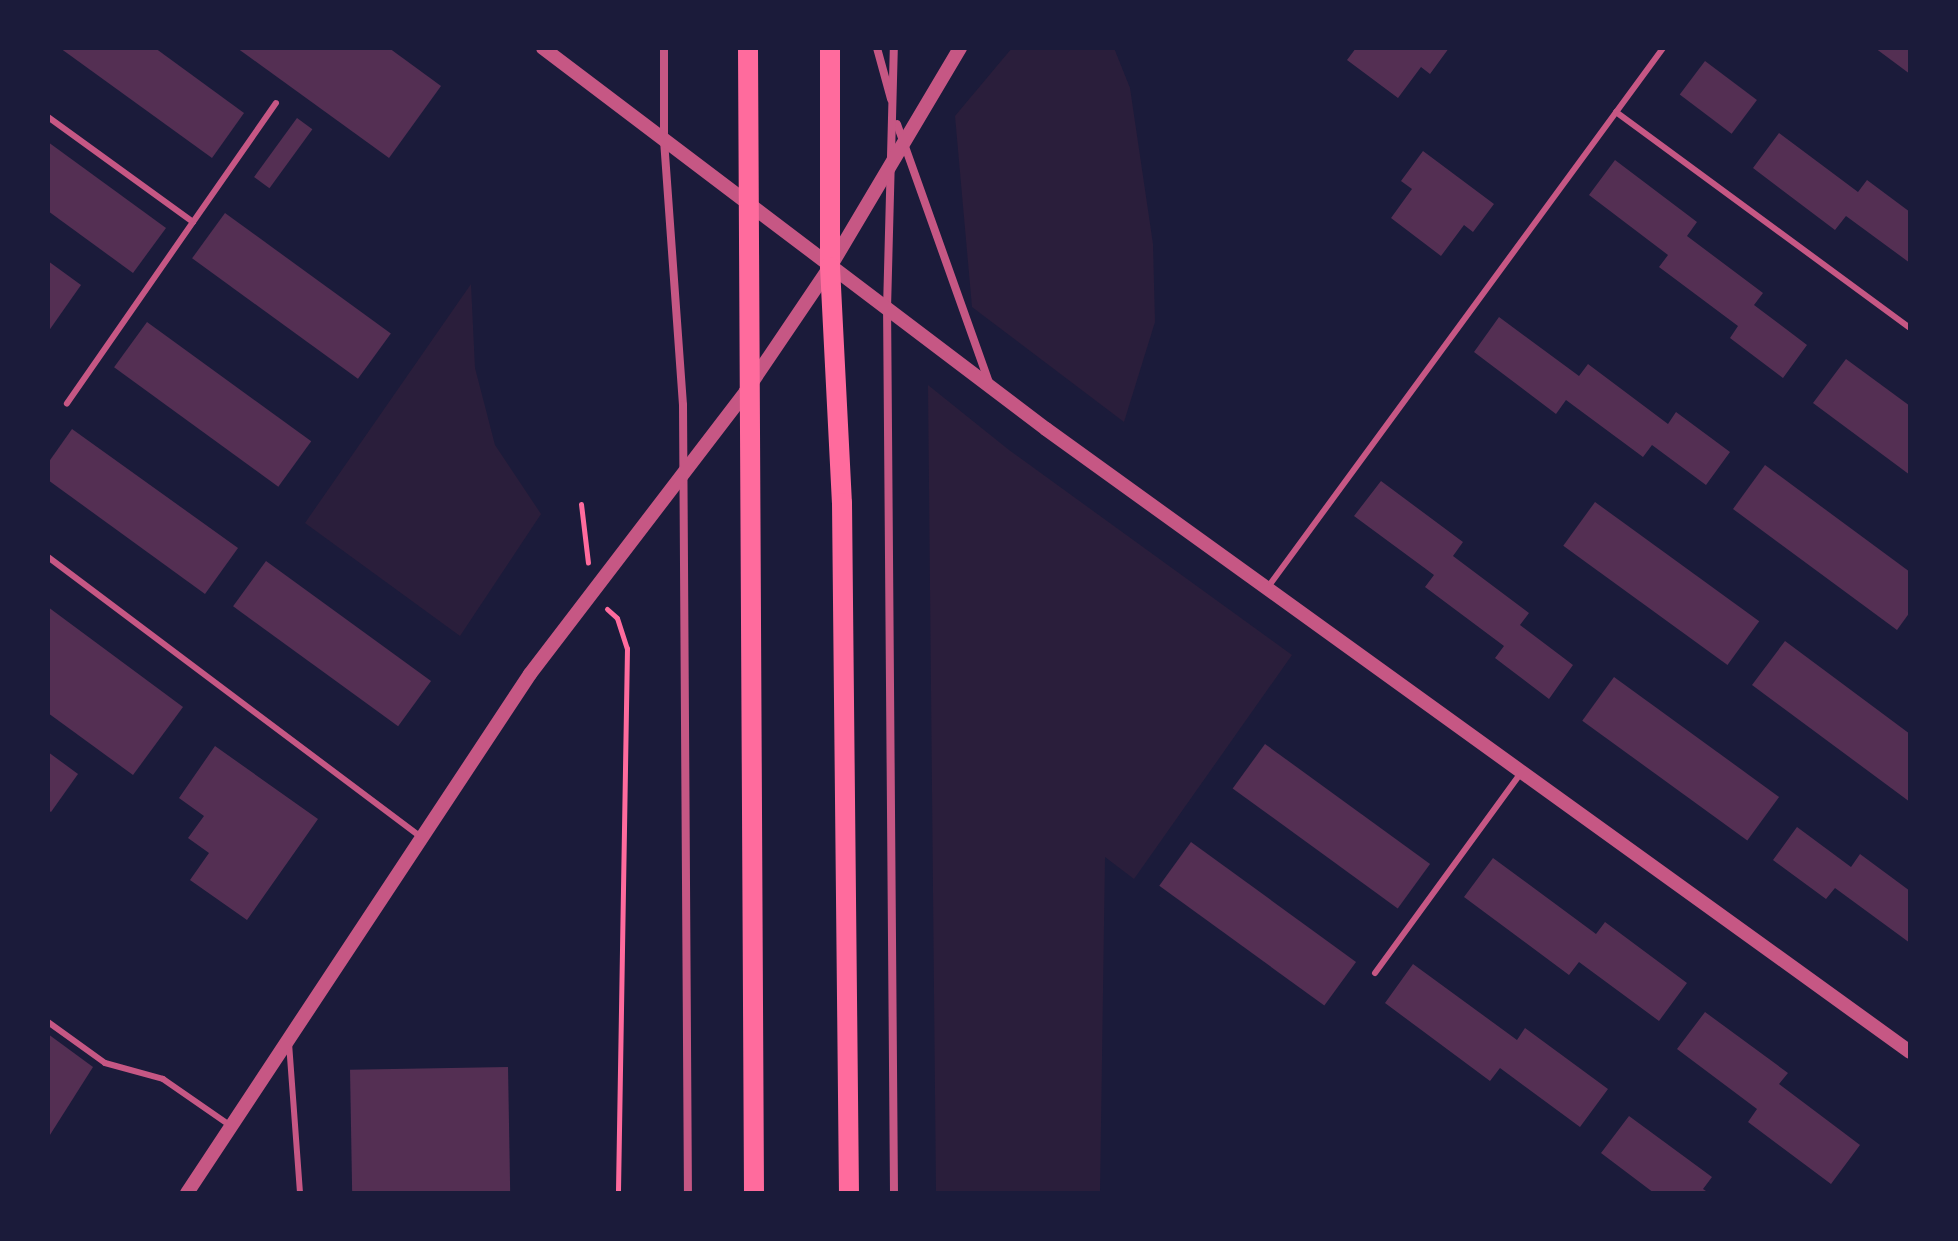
<!DOCTYPE html>
<html>
<head>
<meta charset="utf-8">
<style>
	body { margin:0 }
	#map { position:relative; width:1958px; height:1241px; overflow:hidden; background:#1b1b3a; font-family:"Fira Sans Condensed",sans-serif }
	div>[style] { position:absolute }
	[style*='--x'] { left:calc(var(--x)*1px); top:calc(var(--y)*1px); width:calc(var(--w)*1px); rotate:calc(var(--a)*1deg) }
	.green>* { inset:0; background:#2a1e3b }
	.building>* { inset:0; background:#542f53; transform-origin:0 0 }
	.path>* { height:5px; margin:-2.5px; padding:0 2.5px; transform-origin:2.5px; border-radius:2.5px; background:#ff6b9d }
	.service>* { height:6px; margin:-3px; padding:0 3px; transform-origin:3px; border-radius:3px; background:#c65784 }
	.minor>* { height:8px; margin:-4px; padding:0 4px; transform-origin:4px; border-radius:4px; background:#c65784 }
	.tertiary>* { height:14px; margin:-7px; padding:0 7px; transform-origin:7px; border-radius:7px; background:#c65784 }
	.primary>* { height:20px; margin:-10px; padding:0 10px; transform-origin:10px; border-radius:10px; background:#ff6b9d }
	span { translate:-50% -50%; white-space:nowrap; text-align:center; line-height:1.15; -webkit-text-stroke:6px #1b1b3a; paint-order:stroke }
	.frame { position:absolute; inset:0; border:50px solid #1b1b3a; pointer-events:none }
</style>
</head>
<body>
<div id="map">
	<div class="green">
		<i style="clip-path:polygon(1012px 48px,1114px 48px,1130px 88px,1153px 244px,1155px 322px,1124px 422px,972px 307px,955px 116px)"></i>
		<i style="clip-path:polygon(471px 284px,475px 368px,495px 445px,541px 514px,460px 636px,305px 523px)"></i>
		<i style="clip-path:polygon(928px 385px,1009px 450px,1292px 655px,1134px 879px,1105px 857px,1100px 1193px,936px 1193px)"></i>
	</div>
	<div class="building">
		<i style="clip-path:polygon(60px 48px,155px 48px,244px 113px,212px 158px)"></i>
		<i style="clip-path:polygon(237px 48px,389px 48px,441px 86px,389px 158px)"></i>
		<i style="clip-path:polygon(1356px 48px,1449px 48px,1430px 74px,1421px 67px,1398px 98px,1347px 60px)"></i>
		<i style="clip-path:polygon(1875px 48px,1910px 48px,1910px 74px)"></i>
		<i style="left:1705px;top:61px;width:65px;height:42px;rotate:37deg"></i>
		<i style="left:297px;top:118px;width:19px;height:73px;rotate:36deg"></i>
		<i style="clip-path:polygon(1779px 133px,1858px 192px,1867px 180px,1910px 212px,1910px 263px,1846px 216px,1835px 230px,1753px 168px)"></i>
		<i style="clip-path:polygon(48px 142px,166px 228px,133px 273px,48px 211px)"></i>
		<i style="clip-path:polygon(1423px 151px,1494px 204px,1473px 232px,1464px 225px,1441px 256px,1391px 218px,1412px 189px,1401px 181px)"></i>
		<i style="clip-path:polygon(1615px 160px,1697px 222px,1687px 236px,1763px 293px,1754px 305px,1807px 345px,1783px 378px,1730px 338px,1738px 326px,1659px 267px,1668px 255px,1589px 195px)"></i>
		<i style="left:225px;top:213px;width:205px;height:56px;rotate:36deg"></i>
		<i style="clip-path:polygon(48px 261px,81px 285px,48px 332px)"></i>
		<i style="clip-path:polygon(1499px 317px,1579px 376px,1588px 364px,1668px 424px,1676px 412px,1730px 452px,1706px 485px,1652px 445px,1643px 457px,1566px 400px,1556px 414px,1474px 352px)"></i>
		<i style="left:147px;top:322px;width:203px;height:56px;rotate:36deg"></i>
		<i style="clip-path:polygon(1846px 359px,1910px 406px,1910px 475px,1813px 403px)"></i>
		<i style="clip-path:polygon(72px 429px,238px 548px,205px 594px,48px 480px,48px 463px)"></i>
		<i style="clip-path:polygon(1765px 465px,1910px 572px,1910px 612px,1897px 630px,1733px 509px)"></i>
		<i style="clip-path:polygon(1381px 481px,1463px 542px,1453px 556px,1529px 613px,1520px 625px,1573px 665px,1549px 699px,1495px 658px,1504px 646px,1425px 587px,1434px 575px,1354px 516px)"></i>
		<i style="left:1595px;top:502px;width:203px;height:54px;rotate:36deg"></i>
		<i style="left:266px;top:561px;width:204px;height:56px;rotate:36deg"></i>
		<i style="clip-path:polygon(48px 607px,183px 707px,133px 775px,48px 713px)"></i>
		<i style="clip-path:polygon(1785px 641px,1910px 734px,1910px 802px,1752px 685px)"></i>
		<i style="left:1614px;top:677px;width:204px;height:54px;rotate:36deg"></i>
		<i style="left:1265px;top:744px;width:204px;height:55px;rotate:36deg"></i>
		<i style="clip-path:polygon(215px 746px,318px 819px,247px 920px,190px 880px,209px 853px,188px 838px,204px 816px,179px 798px)"></i>
		<i style="clip-path:polygon(48px 752px,78px 774px,51px 812px,48px 810px)"></i>
		<i style="clip-path:polygon(1797px 827px,1851px 867px,1860px 854px,1910px 891px,1910px 943px,1835px 888px,1826px 899px,1773px 860px)"></i>
		<i style="left:1191px;top:842px;width:204px;height:54px;rotate:36deg"></i>
		<i style="clip-path:polygon(1493px 858px,1596px 934px,1605px 922px,1687px 983px,1659px 1021px,1579px 962px,1569px 975px,1464px 897px)"></i>
		<i style="clip-path:polygon(1413px 964px,1517px 1040px,1525px 1028px,1608px 1089px,1580px 1127px,1500px 1068px,1490px 1081px,1385px 1003px)"></i>
		<i style="clip-path:polygon(1705px 1012px,1788px 1073px,1779px 1084px,1860px 1145px,1831px 1184px,1748px 1122px,1757px 1109px,1677px 1049px)"></i>
		<i style="clip-path:polygon(48px 1034px,93px 1067px,48px 1138px)"></i>
		<i style="left:508px;top:1067px;width:126px;height:158px;rotate:89deg"></i>
		<i style="clip-path:polygon(1629px 1116px,1712px 1177px,1703px 1189px,1709px 1193px,1654px 1193px,1601px 1153px)"></i>
	</div>
	<div class="path">
		<i style="--x:581;--y:504;--w:59;--a:83.2"></i>
		<i style="--x:607;--y:609;--w:13;--a:42"></i>
		<i style="--x:617;--y:618;--w:32;--a:72"></i>
		<i style="--x:627;--y:648;--w:545;--a:90.95"></i>
	</div>
	<div class="service">
		<i style="--x:1616;--y:112;--w:365;--a:36.3"></i>
		<i style="--x:48;--y:117;--w:179;--a:35.9"></i>
		<i style="--x:193;--y:222;--w:221;--a:124.8"></i>
		<i style="--x:193;--y:222;--w:145;--a:-55.1"></i>
		<i style="--x:48;--y:557;--w:468;--a:36.9"></i>
		<i style="--x:1268;--y:587;--w:668;--a:-53.76"></i>
		<i style="--x:1375;--y:973;--w:248;--a:-53.9"></i>
		<i style="--x:48;--y:1022;--w:70;--a:35.7"></i>
		<i style="--x:105;--y:1063;--w:60;--a:15.4"></i>
		<i style="--x:163;--y:1079;--w:83;--a:34.7"></i>
		<i style="--x:289;--y:1043;--w:150;--a:85.8"></i>
	</div>
	<div class="minor">
		<i style="--x:664;--y:48;--w:92;--a:90"></i>
		<i style="--x:664;--y:140;--w:266;--a:85.9"></i>
		<i style="--x:683;--y:405;--w:788;--a:89.64"></i>
		<i style="--x:877;--y:48;--w:53;--a:74.6"></i>
		<i style="--x:897;--y:124;--w:275;--a:70.4"></i>
		<i style="--x:894;--y:1193;--w:884;--a:-90.45"></i>
		<i style="--x:887;--y:309;--w:261;--a:-88.5"></i>
	</div>
	<div class="tertiary">
		<i style="--x:543;--y:48;--w:631;--a:37.14"></i>
		<i style="--x:1046;--y:429;--w:1065;--a:35.79"></i>
		<i style="--x:187;--y:1193;--w:622;--a:-56.54"></i>
		<i style="--x:530;--y:674;--w:356;--a:-52.6"></i>
		<i style="--x:746;--y:391;--w:150;--a:-55.9"></i>
		<i style="--x:830;--y:267;--w:255;--a:-59.3"></i>
	</div>
	<div class="primary">
		<i style="--x:748;--y:48;--w:1145;--a:89.7"></i>
		<i style="--x:830;--y:48;--w:219;--a:90"></i>
		<i style="--x:830;--y:267;--w:236;--a:87.1"></i>
		<i style="--x:842;--y:503;--w:690;--a:89.42"></i>
	</div>
	<div class="frame"></div>
</div>
</body>
</html>
